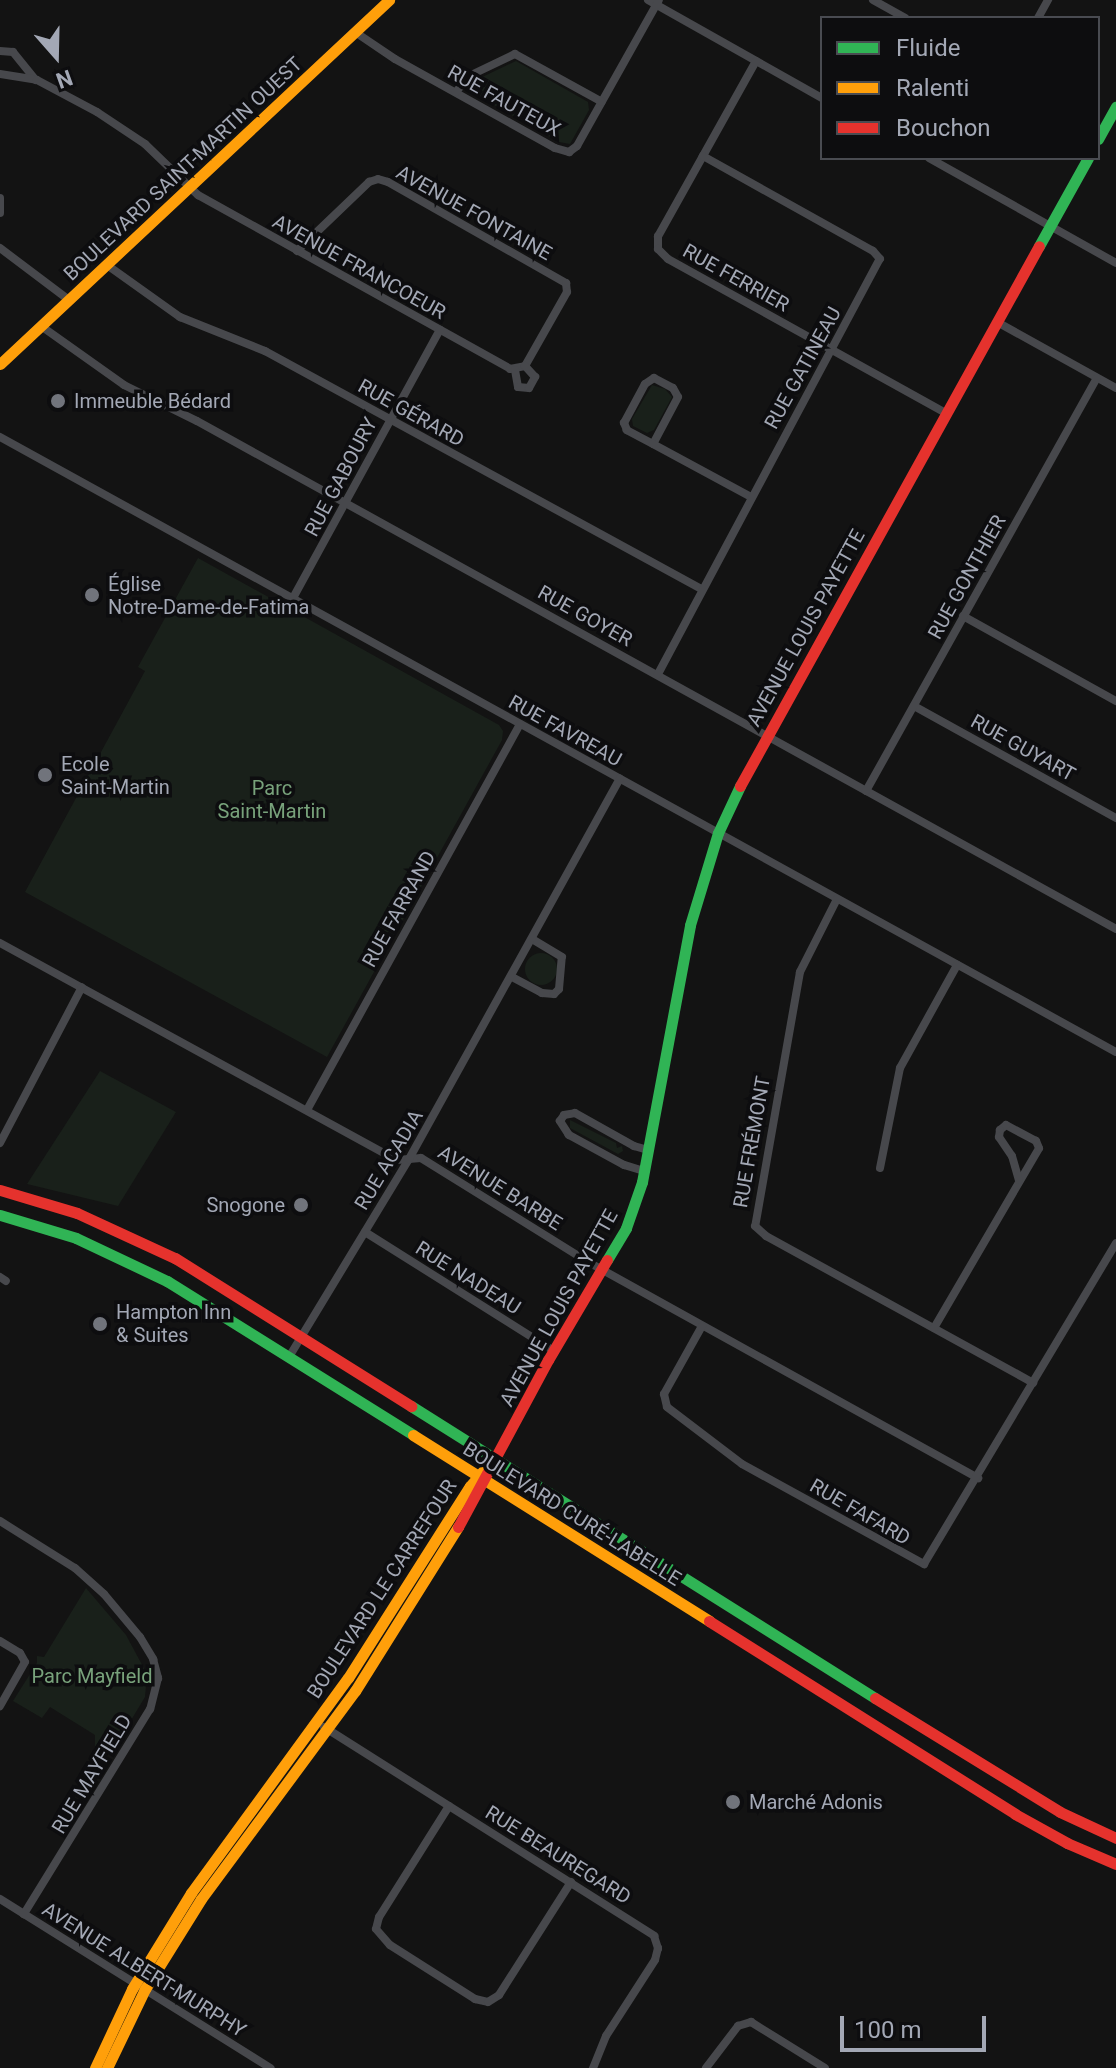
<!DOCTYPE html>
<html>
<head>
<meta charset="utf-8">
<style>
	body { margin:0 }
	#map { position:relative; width:1116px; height:2068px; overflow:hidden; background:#131313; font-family:Roboto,sans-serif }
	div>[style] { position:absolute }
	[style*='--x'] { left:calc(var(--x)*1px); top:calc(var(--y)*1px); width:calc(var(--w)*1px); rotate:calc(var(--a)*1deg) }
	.green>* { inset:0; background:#19201a }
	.round { border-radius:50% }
	.street>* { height:8px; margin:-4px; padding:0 4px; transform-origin:4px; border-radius:4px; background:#47484c }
	.fast>* { height:11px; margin:-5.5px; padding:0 5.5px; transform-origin:5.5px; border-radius:5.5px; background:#30b455 }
	.slow>* { height:11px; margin:-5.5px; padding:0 5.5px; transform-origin:5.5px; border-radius:5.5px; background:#ff9f0a }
	.jam>* { height:11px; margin:-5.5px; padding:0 5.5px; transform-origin:5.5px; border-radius:5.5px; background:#e5322d }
	.dots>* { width:22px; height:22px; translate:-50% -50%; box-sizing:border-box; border:4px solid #0d0d0f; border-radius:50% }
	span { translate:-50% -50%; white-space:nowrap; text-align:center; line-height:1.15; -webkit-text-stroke:7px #0d0d0f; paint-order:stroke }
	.street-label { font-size:20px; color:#a3a8b5 }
	.poi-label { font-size:20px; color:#a3a8b5 }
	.left { translate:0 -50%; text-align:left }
	.right { translate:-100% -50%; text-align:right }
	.park-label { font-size:20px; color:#78a27b }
	.legend { position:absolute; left:820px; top:16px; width:280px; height:144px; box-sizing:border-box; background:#0d0d0f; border:2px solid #494b51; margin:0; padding:10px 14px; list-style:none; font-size:24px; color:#a3a8b5 }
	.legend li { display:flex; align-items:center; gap:16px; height:40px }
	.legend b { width:40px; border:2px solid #494b51 }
	.north { position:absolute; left:16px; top:16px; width:80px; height:80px; -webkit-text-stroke:6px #0d0d0f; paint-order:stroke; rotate:160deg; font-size:22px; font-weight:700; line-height:32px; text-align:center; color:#a3a8b5 }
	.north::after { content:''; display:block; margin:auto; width:28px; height:36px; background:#a3a8b5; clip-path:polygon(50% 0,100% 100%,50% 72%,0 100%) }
	.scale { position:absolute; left:840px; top:2016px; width:146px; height:36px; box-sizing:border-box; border:4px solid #a3a8b5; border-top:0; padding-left:10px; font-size:24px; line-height:28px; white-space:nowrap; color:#a3a8b5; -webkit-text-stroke:6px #0d0d0f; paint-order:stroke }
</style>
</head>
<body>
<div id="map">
	<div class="green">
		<i style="clip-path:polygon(516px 61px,588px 102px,589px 110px,570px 144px,559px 142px,473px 93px,474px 81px)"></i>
		<i style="clip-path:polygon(652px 385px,665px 389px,672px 397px,654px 430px,647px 433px,633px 426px,632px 419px)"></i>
		<i style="clip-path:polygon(198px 558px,499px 725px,503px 731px,502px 740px,327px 1057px,25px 892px,145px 671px,138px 667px)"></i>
		<i class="round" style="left:525px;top:953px;width:32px;height:32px"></i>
		<i style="clip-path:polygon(100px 1071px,176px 1112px,118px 1206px,27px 1184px)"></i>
		<i style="clip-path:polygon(570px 1120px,616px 1143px,617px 1148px,622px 1146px,623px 1151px,618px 1154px,570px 1128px)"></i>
		<i style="clip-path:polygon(86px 1588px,126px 1635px,147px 1674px,145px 1697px,110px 1755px,95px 1746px,95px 1735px,50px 1707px,42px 1718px,13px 1701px,37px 1663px,37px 1656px,44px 1657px)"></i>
	</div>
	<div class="street">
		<i style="--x:648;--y:0;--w:200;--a:29.4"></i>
		<i style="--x:873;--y:0;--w:37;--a:29"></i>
		<i style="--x:1038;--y:18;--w:21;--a:-61"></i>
		<i style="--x:355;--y:32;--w:48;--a:34"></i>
		<i style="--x:395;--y:59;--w:183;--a:29.1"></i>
		<i style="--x:555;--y:148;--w:15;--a:16"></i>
		<i style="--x:569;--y:152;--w:10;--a:-37"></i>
		<i style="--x:577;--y:146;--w:167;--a:-60.7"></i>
		<i style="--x:0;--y:51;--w:13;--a:4"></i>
		<i style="--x:13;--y:52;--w:36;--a:51"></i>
		<i style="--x:756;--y:61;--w:201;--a:119.2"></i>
		<i style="--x:658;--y:236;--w:13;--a:90"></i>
		<i style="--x:658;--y:249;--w:14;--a:45"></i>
		<i style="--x:668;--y:259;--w:318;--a:29"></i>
		<i style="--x:0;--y:74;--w:37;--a:9"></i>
		<i style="--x:37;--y:80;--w:68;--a:28.1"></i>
		<i style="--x:97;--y:112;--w:58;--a:33.7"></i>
		<i style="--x:145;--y:144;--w:74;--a:43.9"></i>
		<i style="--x:198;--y:195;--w:357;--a:29.1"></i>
		<i style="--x:510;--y:369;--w:15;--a:-11"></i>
		<i style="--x:456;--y:92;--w:21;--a:-51"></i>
		<i style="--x:469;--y:76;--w:51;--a:-25.6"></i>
		<i style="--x:515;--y:54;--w:99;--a:28.9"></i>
		<i style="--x:929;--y:158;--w:214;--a:29.3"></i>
		<i style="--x:0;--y:198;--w:15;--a:90"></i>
		<i style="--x:0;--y:248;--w:86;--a:37"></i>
		<i style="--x:297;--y:251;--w:100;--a:-43.8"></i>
		<i style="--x:369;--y:182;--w:9;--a:-18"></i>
		<i style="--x:378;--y:179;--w:10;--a:17"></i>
		<i style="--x:388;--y:182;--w:205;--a:29.6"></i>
		<i style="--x:566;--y:283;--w:9;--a:84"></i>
		<i style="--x:567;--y:292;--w:85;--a:119.6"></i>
		<i style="--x:107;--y:265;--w:90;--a:35.5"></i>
		<i style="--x:180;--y:317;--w:92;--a:21.8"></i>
		<i style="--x:265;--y:351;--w:497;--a:28.6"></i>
		<i style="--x:997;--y:322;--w:136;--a:29"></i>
		<i style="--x:41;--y:326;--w:102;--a:35.4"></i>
		<i style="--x:124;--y:385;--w:81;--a:26.3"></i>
		<i style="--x:197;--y:421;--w:1050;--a:28.93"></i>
		<i style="--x:515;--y:370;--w:17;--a:80"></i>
		<i style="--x:518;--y:387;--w:11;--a:5"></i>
		<i style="--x:529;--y:388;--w:13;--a:-61"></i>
		<i style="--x:535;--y:377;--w:15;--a:-132"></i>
		<i style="--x:654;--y:378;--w:21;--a:28"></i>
		<i style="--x:673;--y:388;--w:10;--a:61"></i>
		<i style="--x:678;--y:397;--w:53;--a:118"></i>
		<i style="--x:653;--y:444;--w:30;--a:-152"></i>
		<i style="--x:627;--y:430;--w:8;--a:-113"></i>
		<i style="--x:624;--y:423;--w:44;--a:-61.7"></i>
		<i style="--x:645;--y:384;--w:11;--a:-34"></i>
		<i style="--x:0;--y:437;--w:1274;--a:28.86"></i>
		<i style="--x:653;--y:444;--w:111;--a:28.4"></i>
		<i style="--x:293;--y:598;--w:306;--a:-61.3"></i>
		<i style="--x:963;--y:616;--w:175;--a:29.1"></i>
		<i style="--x:658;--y:674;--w:471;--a:-61.9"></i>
		<i style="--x:880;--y:259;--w:11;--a:-131"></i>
		<i style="--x:873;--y:251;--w:195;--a:-150.8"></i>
		<i style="--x:914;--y:706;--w:231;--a:29"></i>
		<i style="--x:866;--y:791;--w:473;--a:-60.8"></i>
		<i style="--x:837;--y:899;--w:82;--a:116.9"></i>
		<i style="--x:800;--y:972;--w:258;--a:100"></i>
		<i style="--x:755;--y:1226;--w:15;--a:42"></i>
		<i style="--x:766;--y:1236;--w:305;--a:28.8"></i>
		<i style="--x:0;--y:943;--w:452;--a:28.7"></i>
		<i style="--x:397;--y:1160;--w:24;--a:-5"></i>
		<i style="--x:421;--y:1158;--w:199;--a:31.9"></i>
		<i style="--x:590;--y:1263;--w:444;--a:29"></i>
		<i style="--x:512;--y:977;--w:34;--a:28"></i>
		<i style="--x:542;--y:993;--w:12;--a:5"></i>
		<i style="--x:554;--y:994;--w:7;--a:-45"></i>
		<i style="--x:559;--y:989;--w:32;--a:-85"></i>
		<i style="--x:562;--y:957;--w:35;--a:-149"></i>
		<i style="--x:307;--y:1110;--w:441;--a:-61.1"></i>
		<i style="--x:0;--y:1143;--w:176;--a:-62.3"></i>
		<i style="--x:880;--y:1168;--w:102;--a:-78.7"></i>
		<i style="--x:900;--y:1068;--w:118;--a:-61"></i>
		<i style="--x:644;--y:1171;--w:21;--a:-163"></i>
		<i style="--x:624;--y:1165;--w:63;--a:-151.4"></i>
		<i style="--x:569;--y:1135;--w:17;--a:-123"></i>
		<i style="--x:560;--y:1121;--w:7;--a:-56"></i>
		<i style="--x:564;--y:1115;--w:11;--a:-10"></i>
		<i style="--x:575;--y:1113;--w:68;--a:29.2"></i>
		<i style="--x:634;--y:1146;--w:15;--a:16"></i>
		<i style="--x:365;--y:1232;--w:223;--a:32.2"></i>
		<i style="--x:0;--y:1277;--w:7;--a:34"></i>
		<i style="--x:702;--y:1326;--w:78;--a:119.2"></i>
		<i style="--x:664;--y:1394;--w:13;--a:77"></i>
		<i style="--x:667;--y:1407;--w:94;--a:37.2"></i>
		<i style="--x:742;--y:1464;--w:208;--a:28.8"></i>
		<i style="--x:924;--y:1564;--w:374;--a:-59.1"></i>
		<i style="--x:934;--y:1328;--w:208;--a:-59.7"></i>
		<i style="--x:1039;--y:1148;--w:8;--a:-113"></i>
		<i style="--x:1036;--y:1141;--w:34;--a:-152"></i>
		<i style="--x:1006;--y:1125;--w:8;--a:140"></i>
		<i style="--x:1000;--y:1130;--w:7;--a:98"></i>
		<i style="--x:999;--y:1137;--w:23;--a:56"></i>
		<i style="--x:1012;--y:1156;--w:25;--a:74"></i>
		<i style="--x:289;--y:1357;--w:232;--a:-58.8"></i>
		<i style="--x:409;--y:1159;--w:435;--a:-61"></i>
		<i style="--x:0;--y:1521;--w:89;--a:32.1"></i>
		<i style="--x:75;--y:1568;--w:39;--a:42"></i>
		<i style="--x:104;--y:1594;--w:56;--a:50.1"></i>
		<i style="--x:140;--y:1637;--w:26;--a:59"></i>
		<i style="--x:153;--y:1659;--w:20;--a:75"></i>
		<i style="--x:158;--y:1678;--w:32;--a:104"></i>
		<i style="--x:150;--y:1709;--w:241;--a:121.6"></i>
		<i style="--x:0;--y:1641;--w:23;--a:31"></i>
		<i style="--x:20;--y:1653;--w:10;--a:61"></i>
		<i style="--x:25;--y:1662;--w:51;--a:119.6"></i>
		<i style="--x:324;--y:1727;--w:391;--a:32.3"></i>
		<i style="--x:654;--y:1936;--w:13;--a:72"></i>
		<i style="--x:658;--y:1948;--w:12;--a:104"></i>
		<i style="--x:655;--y:1960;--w:90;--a:122.8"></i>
		<i style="--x:606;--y:2036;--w:35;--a:112"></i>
		<i style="--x:449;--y:1806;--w:131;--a:122.2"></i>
		<i style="--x:379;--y:1917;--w:12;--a:104"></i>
		<i style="--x:376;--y:1929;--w:21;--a:49"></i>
		<i style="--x:390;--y:1945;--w:101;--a:32.4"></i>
		<i style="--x:475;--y:1999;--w:13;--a:13"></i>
		<i style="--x:488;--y:2002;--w:13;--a:-32"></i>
		<i style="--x:499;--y:1995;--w:134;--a:-57.5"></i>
		<i style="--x:0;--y:1899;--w:319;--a:32"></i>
		<i style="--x:706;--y:2068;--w:53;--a:-52.7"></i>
		<i style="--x:738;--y:2026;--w:14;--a:-17"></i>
		<i style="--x:751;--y:2022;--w:87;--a:31.9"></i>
	</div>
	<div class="fast">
		<i style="--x:1098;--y:139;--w:37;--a:-61"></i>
		<i style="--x:1039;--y:246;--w:101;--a:-60.9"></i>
		<i style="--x:0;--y:1215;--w:79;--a:16.8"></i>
		<i style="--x:76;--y:1238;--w:101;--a:25.3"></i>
		<i style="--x:167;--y:1281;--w:290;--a:32"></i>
		<i style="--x:607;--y:1260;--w:37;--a:-59"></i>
		<i style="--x:626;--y:1228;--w:49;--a:-70.8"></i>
		<i style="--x:642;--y:1182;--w:261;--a:-79.4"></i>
		<i style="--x:690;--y:925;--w:96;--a:-73.1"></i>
		<i style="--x:718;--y:833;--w:52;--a:-64.9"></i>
		<i style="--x:411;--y:1406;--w:548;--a:32.18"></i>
	</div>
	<div class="slow">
		<i style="--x:0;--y:364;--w:533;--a:-43.1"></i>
		<i style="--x:413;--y:1435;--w:350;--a:32.1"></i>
		<i style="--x:95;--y:2068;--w:87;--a:-64.9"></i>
		<i style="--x:132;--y:1989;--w:113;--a:-58.4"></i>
		<i style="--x:191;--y:1893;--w:266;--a:-53.9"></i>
		<i style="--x:348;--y:1678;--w:227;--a:-57.6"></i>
		<i style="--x:470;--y:1486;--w:21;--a:-49"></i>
		<i style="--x:107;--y:2068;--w:88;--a:-64.3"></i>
		<i style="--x:145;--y:1989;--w:106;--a:-58.1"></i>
		<i style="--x:201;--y:1899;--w:259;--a:-53.5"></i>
		<i style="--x:355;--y:1691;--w:194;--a:-57.9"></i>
	</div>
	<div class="jam">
		<i style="--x:740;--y:786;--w:617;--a:-61.03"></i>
		<i style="--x:0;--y:1190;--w:80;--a:16.6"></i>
		<i style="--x:77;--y:1213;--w:108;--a:24.7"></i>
		<i style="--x:175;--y:1258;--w:279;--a:32.1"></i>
		<i style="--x:458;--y:1527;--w:190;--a:-61.7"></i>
		<i style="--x:548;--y:1360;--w:116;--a:-59.5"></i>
		<i style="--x:709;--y:1621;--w:362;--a:32.2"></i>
		<i style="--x:1015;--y:1814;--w:60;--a:29.1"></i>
		<i style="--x:1067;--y:1843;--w:53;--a:23.2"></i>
		<i style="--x:875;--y:1698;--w:217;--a:31.6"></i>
		<i style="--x:1060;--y:1812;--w:62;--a:24.9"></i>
	</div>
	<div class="dots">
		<i style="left:58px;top:401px;background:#71747c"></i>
		<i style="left:92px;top:595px;background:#71747c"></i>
		<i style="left:45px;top:775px;background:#71747c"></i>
		<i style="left:301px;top:1205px;background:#71747c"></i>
		<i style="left:100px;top:1324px;background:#71747c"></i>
		<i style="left:733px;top:1802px;background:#71747c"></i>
	</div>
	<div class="street-label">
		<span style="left:504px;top:101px;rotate:29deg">RUE FAUTEUX</span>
		<span style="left:183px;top:169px;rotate:-43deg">BOULEVARD SAINT-MARTIN OUEST</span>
		<span style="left:474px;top:213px;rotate:29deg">AVENUE FONTAINE</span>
		<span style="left:359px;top:267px;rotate:29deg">AVENUE FRANCOEUR</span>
		<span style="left:736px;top:278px;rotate:29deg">RUE FERRIER</span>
		<span style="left:803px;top:368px;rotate:-61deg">RUE GATINEAU</span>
		<span style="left:411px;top:413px;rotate:29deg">RUE GÉRARD</span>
		<span style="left:341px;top:477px;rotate:-62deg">RUE GABOURY</span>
		<span style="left:967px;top:577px;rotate:-61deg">RUE GONTHIER</span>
		<span style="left:585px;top:616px;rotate:29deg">RUE GOYER</span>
		<span style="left:806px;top:628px;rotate:-61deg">AVENUE LOUIS PAYETTE</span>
		<span style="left:565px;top:731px;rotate:29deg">RUE FAVREAU</span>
		<span style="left:1023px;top:748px;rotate:29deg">RUE GUYART</span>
		<span style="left:399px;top:909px;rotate:-61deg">RUE FARRAND</span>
		<span style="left:752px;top:1142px;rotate:-80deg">RUE FRÉMONT</span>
		<span style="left:389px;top:1160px;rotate:-59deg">RUE ACADIA</span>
		<span style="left:500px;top:1188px;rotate:32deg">AVENUE BARBE</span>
		<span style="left:468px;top:1278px;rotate:32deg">RUE NADEAU</span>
		<span style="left:559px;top:1308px;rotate:-61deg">AVENUE LOUIS PAYETTE</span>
		<span style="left:860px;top:1512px;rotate:30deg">RUE FAFARD</span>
		<span style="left:572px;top:1514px;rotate:32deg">BOULEVARD CURÉ-LABELLE</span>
		<span style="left:382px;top:1589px;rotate:-57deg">BOULEVARD LE CARREFOUR</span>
		<span style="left:92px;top:1774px;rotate:-59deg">RUE MAYFIELD</span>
		<span style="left:558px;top:1855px;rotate:32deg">RUE BEAUREGARD</span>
		<span style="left:144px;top:1970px;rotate:32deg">AVENUE ALBERT-MURPHY</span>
	</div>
	<div class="poi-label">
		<span class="left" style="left:74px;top:401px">Immeuble Bédard</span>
		<span class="left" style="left:108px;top:596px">Église<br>Notre-Dame-de-Fatima</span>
		<span class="left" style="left:61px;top:776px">Ecole<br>Saint-Martin</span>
		<span class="right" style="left:285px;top:1205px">Snogone</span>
		<span class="left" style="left:116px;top:1324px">Hampton Inn<br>&amp; Suites</span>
		<span class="left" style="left:749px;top:1802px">Marché Adonis</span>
	</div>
	<div class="park-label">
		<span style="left:272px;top:800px">Parc<br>Saint-Martin</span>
		<span style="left:92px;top:1676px">Parc Mayfield</span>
	</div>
	<ul class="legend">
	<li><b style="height:10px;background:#30b455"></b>Fluide</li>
	<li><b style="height:10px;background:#ff9f0a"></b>Ralenti</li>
	<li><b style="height:10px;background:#e5322d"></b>Bouchon</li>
	</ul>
	<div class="north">N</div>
	<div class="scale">100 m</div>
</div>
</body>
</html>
